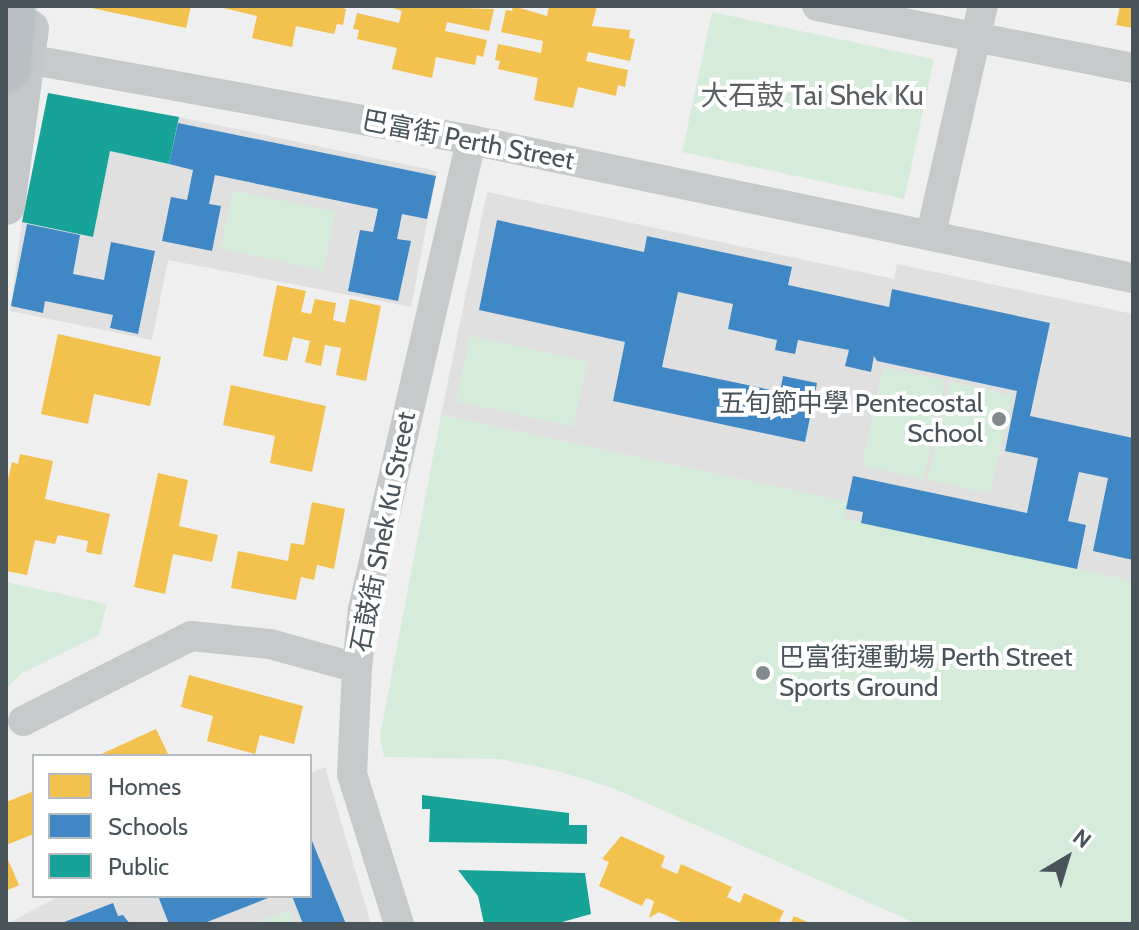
<!DOCTYPE html>
<html>
<head>
<meta charset="utf-8">
<style>
	body { margin:0 }
	#map { position:relative; width:1139px; height:930px; overflow:hidden; background:#efefef; font-family:Cabin,"Noto Sans TC",sans-serif }
	div>[style] { position:absolute }
	[style*='--x'] { left:calc(var(--x)*1px); top:calc(var(--y)*1px); width:calc(var(--w)*1px); rotate:calc(var(--a)*1deg) }
	.education>* { inset:0; background:#e1e0e0 }
	.green>* { inset:0; background:#d6ecda; transform-origin:0 0 }
	.homes>* { inset:0; background:#f2c14e }
	.schools>* { inset:0; background:#3f88c5 }
	.public>* { inset:0; background:#17a398 }
	.minor>* { height:30px; margin:-15px; padding:0 15px; transform-origin:15px; border-radius:15px; background:#c7caca }
	.major>* { height:38px; margin:-19px; padding:0 19px; transform-origin:19px; border-radius:19px; background:#c4c8ca }
	.bridges { filter:drop-shadow(0 0 2px #b4babd) drop-shadow(0 0 2px #b4babd) }
	.highway-bridge>* { height:44px; margin:-22px; padding:0 22px; transform-origin:22px; border-radius:22px; background:#b9bfc2 }
	.dots>* { width:22px; height:22px; translate:-50% -50%; box-sizing:border-box; border:4px solid #fff; border-radius:50% }
	span { translate:-50% -50%; white-space:nowrap; text-align:center; line-height:1.15; -webkit-text-stroke:8px #fff; paint-order:stroke }
	.street-label { font-size:26px; color:#485459 }
	.poi-label { font-size:26px; color:#485459 }
	.right { translate:-100% -50%; text-align:right }
	.left { translate:0 -50%; text-align:left }
	.neighbourhood-label { font-size:28px; color:#5b5f62 }
	.frame { position:absolute; inset:0; border:8px solid #485459; pointer-events:none }
	.legend { position:absolute; left:32px; top:754px; width:280px; height:144px; box-sizing:border-box; background:#fff; border:2px solid #b6bbbd; margin:0; padding:10px 14px; list-style:none; font-size:24px; color:#485459 }
	.legend li { display:flex; align-items:center; gap:16px; height:40px }
	.legend b { width:40px; border:2px solid #b6bbbd }
	.north { position:absolute; left:1027px; top:818px; width:80px; height:80px; -webkit-text-stroke:6px #fff; paint-order:stroke; rotate:38deg; font-size:22px; font-weight:700; line-height:32px; text-align:center; color:#485459 }
	.north::after { content:''; display:block; margin:auto; width:28px; height:36px; background:#485459; clip-path:polygon(50% 0,100% 100%,50% 72%,0 100%) }
</style>
</head>
<body>
<div id="map">
	<div class="education">
		<i style="clip-path:polygon(179px 117px,437px 171px,411px 307px,168px 260px,152px 340px,10px 311px,22px 222px,93px 237px,110px 151px,169px 164px)"></i>
		<i style="clip-path:polygon(487px 192px,894px 279px,897px 264px,1133px 314px,1133px 581px,844px 519px,847px 502px,441px 415px)"></i>
		<i style="clip-path:polygon(325px 767px,371px 924px,6px 924px,60px 896px,310px 896px,310px 774px)"></i>
	</div>
	<div class="green">
		<i style="left:712px;top:12px;width:227px;height:143px;rotate:12deg"></i>
		<i style="left:233px;top:190px;width:105px;height:60px;rotate:12deg"></i>
		<i style="left:470px;top:336px;width:120px;height:67px;rotate:12deg"></i>
		<i style="left:883px;top:367px;width:63px;height:101px;rotate:12deg"></i>
		<i style="left:950px;top:381px;width:64px;height:101px;rotate:13deg"></i>
		<i style="clip-path:polygon(441px 415px,848px 502px,845px 519px,1133px 581px,1133px 924px,917px 924px,613px 788px,557px 771px,500px 759px,384px 757px,380px 736px)"></i>
		<i style="clip-path:polygon(6px 582px,107px 604px,99px 635px,22px 673px,6px 689px)"></i>
		<i style="clip-path:polygon(289px 910px,294px 924px,254px 924px)"></i>
	</div>
	<div class="homes">
		<i style="clip-path:polygon(82px 6px,191px 6px,186px 28px)"></i>
		<i style="clip-path:polygon(215px 6px,334px 6px,346px 9px,343px 25px,337px 24px,334px 34px,296px 26px,292px 47px,252px 38px,257px 16px)"></i>
		<i style="clip-path:polygon(387px 6px,494px 9px,489px 31px,447px 22px,445px 31px,487px 40px,483px 57px,477px 55px,475px 65px,436px 57px,432px 78px,392px 69px,397px 48px,357px 39px,359px 30px,353px 29px,357px 13px,399px 23px,402px 11px)"></i>
		<i style="clip-path:polygon(513px 6px,547px 16px,549px 6px,597px 6px,592px 26px,630px 30px,629px 38px,635px 39px,630px 61px,588px 52px,586px 61px,628px 70px,625px 87px,618px 85px,616px 96px,578px 87px,573px 108px,534px 100px,538px 78px,498px 69px,500px 61px,495px 60px,498px 44px,541px 53px,543px 41px,501px 32px,506px 10px,512px 11px)"></i>
		<i style="clip-path:polygon(1120px 6px,1133px 6px,1133px 28px,1116px 25px)"></i>
		<i style="clip-path:polygon(277px 285px,306px 291px,301px 312px,311px 314px,315px 299px,336px 303px,333px 320px,345px 323px,350px 299px,381px 306px,366px 381px,336px 375px,341px 348px,325px 345px,321px 366px,305px 362px,310px 341px,293px 337px,287px 361px,263px 356px)"></i>
		<i style="clip-path:polygon(58px 334px,161px 357px,150px 406px,94px 394px,88px 424px,41px 414px)"></i>
		<i style="clip-path:polygon(231px 385px,326px 406px,312px 472px,270px 463px,275px 436px,223px 425px)"></i>
		<i style="clip-path:polygon(20px 454px,53px 461px,45px 499px,110px 514px,101px 555px,86px 552px,88px 541px,58px 535px,55px 544px,35px 540px,27px 575px,6px 571px,6px 488px,12px 462px,18px 464px)"></i>
		<i style="clip-path:polygon(158px 473px,188px 480px,179px 526px,218px 535px,212px 562px,173px 554px,165px 594px,134px 587px)"></i>
		<i style="clip-path:polygon(312px 502px,345px 509px,334px 569px,317px 565px,314px 580px,301px 577px,296px 600px,231px 588px,238px 551px,288px 561px,291px 543px,304px 545px)"></i>
		<i style="clip-path:polygon(189px 675px,303px 706px,294px 744px,260px 735px,255px 754px,207px 741px,213px 716px,181px 707px)"></i>
		<i style="clip-path:polygon(156px 729px,169px 756px,97px 756px)"></i>
		<i style="clip-path:polygon(34px 791px,34px 834px,6px 845px,6px 802px)"></i>
		<i style="clip-path:polygon(621px 836px,665px 856px,661px 867px,677px 874px,681px 864px,732px 887px,727px 897px,740px 903px,744px 893px,784px 911px,779px 921px,786px 924px,685px 924px,659px 912px,649px 918px,654px 901px,646px 898px,642px 906px,599px 886px,609px 862px,602px 859px)"></i>
		<i style="clip-path:polygon(6px 855px,19px 885px,6px 891px)"></i>
		<i style="clip-path:polygon(794px 916px,812px 924px,790px 924px)"></i>
	</div>
	<div class="schools">
		<i style="clip-path:polygon(178px 123px,436px 176px,427px 219px,402px 214px,397px 239px,411px 241px,398px 301px,348px 291px,360px 230px,373px 232px,378px 209px,215px 175px,209px 204px,221px 206px,212px 251px,162px 241px,171px 197px,187px 200px,193px 170px,169px 164px)"></i>
		<i style="clip-path:polygon(497px 220px,644px 252px,647px 236px,792px 267px,788px 285px,889px 307px,892px 289px,1050px 323px,1030px 416px,1133px 438px,1133px 560px,1093px 551px,1108px 478px,1079px 472px,1068px 521px,1086px 525px,1077px 569px,861px 523px,863px 512px,846px 509px,853px 476px,1027px 513px,1038px 458px,1005px 451px,1017px 391px,877px 361px,874px 356px,871px 372px,845px 366px,849px 350px,798px 340px,795px 354px,775px 350px,777px 340px,728px 329px,733px 304px,678px 292px,662px 367px,780px 392px,783px 376px,817px 383px,805px 442px,613px 401px,625px 342px,479px 310px)"></i>
		<i style="clip-path:polygon(27px 224px,80px 235px,73px 274px,104px 280px,111px 242px,155px 251px,138px 334px,110px 328px,113px 315px,45px 301px,43px 313px,11px 306px)"></i>
		<i style="clip-path:polygon(310px 836px,346px 924px,303px 924px,292px 896px,310px 896px)"></i>
		<i style="clip-path:polygon(158px 896px,273px 896px,202px 924px,169px 924px)"></i>
		<i style="clip-path:polygon(113px 903px,118px 916px,123px 915px,130px 924px,59px 924px)"></i>
	</div>
	<div class="public">
		<i style="clip-path:polygon(48px 93px,179px 117px,169px 164px,110px 151px,93px 237px,22px 222px)"></i>
		<i style="clip-path:polygon(422px 795px,569px 813px,569px 825px,587px 825px,587px 844px,429px 842px,430px 809px,422px 809px)"></i>
		<i style="clip-path:polygon(458px 870px,585px 873px,591px 914px,555px 924px,484px 924px,478px 896px)"></i>
	</div>
	<div class="minor">
		<i style="--x:817;--y:6;--w:322;--a:11.1"></i>
		<i style="--x:6;--y:50;--w:23;--a:23"></i>
		<i style="--x:27;--y:59;--w:451;--a:10.3"></i>
		<i style="--x:471;--y:140;--w:676;--a:11.78"></i>
		<i style="--x:931;--y:234;--w:234;--a:-77.2"></i>
		<i style="--x:23;--y:721;--w:188;--a:-26.8"></i>
		<i style="--x:191;--y:636;--w:79;--a:5.8"></i>
		<i style="--x:270;--y:644;--w:90;--a:15.4"></i>
		<i style="--x:399;--y:924;--w:157;--a:-107.4"></i>
		<i style="--x:352;--y:774;--w:106;--a:-87.3"></i>
		<i style="--x:357;--y:668;--w:59;--a:-84.2"></i>
		<i style="--x:363;--y:609;--w:481;--a:-77"></i>
	</div>
	<div class="major">
		<i style="--x:6;--y:206;--w:179;--a:-82.3"></i>
	</div>
	<div class="bridges">
		<div class="highway-bridge">
			<i style="--x:6;--y:68;--w:62;--a:-84.5"></i>
		</div>
	</div>
	<div class="dots">
		<i style="left:999px;top:419px;background:#828a8e"></i>
		<i style="left:763px;top:673px;background:#828a8e"></i>
	</div>
	<div class="street-label">
		<span style="left:468px;top:141px;rotate:11deg">巴富街 Perth Street</span>
		<span style="left:384px;top:532px;rotate:-79deg">石鼓街 Shek Ku Street</span>
	</div>
	<div class="poi-label">
		<span class="right" style="left:983px;top:419px">五旬節中學 Pentecostal<br>School</span>
		<span class="left" style="left:779px;top:673px">巴富街運動場 Perth Street<br>Sports Ground</span>
	</div>
	<div class="neighbourhood-label">
		<span style="left:812px;top:95px">大石鼓 Tai Shek Ku</span>
	</div>
	<div class="frame"></div>
	<ul class="legend">
	<li><b style="height:22px;background:#f2c14e"></b>Homes</li>
	<li><b style="height:22px;background:#3f88c5"></b>Schools</li>
	<li><b style="height:22px;background:#17a398"></b>Public</li>
	</ul>
	<div class="north">N</div>
</div>
</body>
</html>
